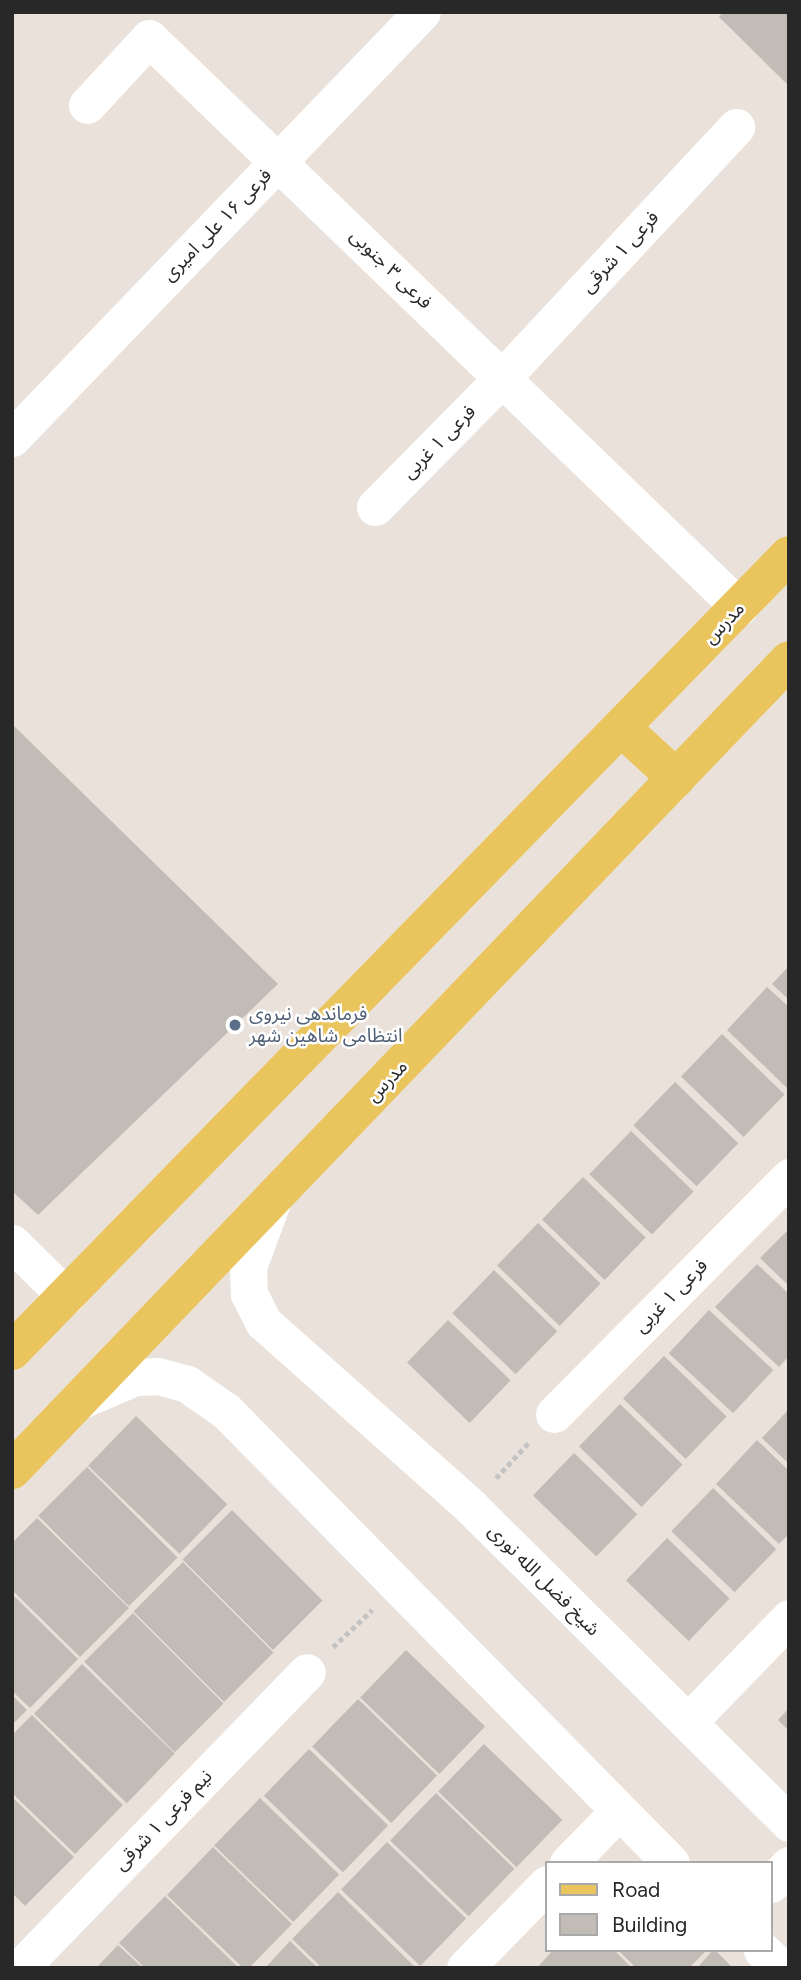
<!DOCTYPE html>
<html>
<head>
<meta charset="utf-8">
<style>
	body { margin:0 }
	#map { position:relative; width:801px; height:1980px; overflow:hidden; background:#eae2da; font-family:Figtree,"Noto Sans Arabic",sans-serif }
	div>[style] { position:absolute }
	[style*='--x'] { left:calc(var(--x)*1px); top:calc(var(--y)*1px); width:calc(var(--w)*1px); rotate:calc(var(--a)*1deg) }
	.building>* { inset:0; background:#c2bcb6; transform-origin:0 0 }
	.path>* { height:4.5px; margin-top:-2.25px; transform-origin:0; background:repeating-linear-gradient(90deg,#c3c3c3 0 5px,transparent 0 8.5px) }
	.minor>* { height:37px; margin:-18.5px; padding:0 18.5px; transform-origin:18.5px; border-radius:18.5px; background:#fff }
	.major>* { height:38px; margin:-19px; padding:0 19px; transform-origin:19px; border-radius:19px; background:#eac55e }
	.dots>* { width:19px; height:19px; translate:-50% -50%; box-sizing:border-box; border:4px solid #fff; border-radius:50% }
	span { translate:-50% -50%; white-space:nowrap; text-align:center; line-height:1.15; -webkit-text-stroke:5px #fff; paint-order:stroke }
	.street-label { font-size:19px; color:#282828 }
	.service-label { font-size:19px; color:#4e5e75 }
	.left { translate:0 -50%; text-align:left }
	.frame { position:absolute; inset:0; border:14px solid #282828; pointer-events:none }
	.legend { position:absolute; left:545px; top:1861px; width:228px; height:91px; box-sizing:border-box; background:#fff; border:2px solid #a9a9a9; margin:0; padding:9px 12px; list-style:none; font-size:21px; color:#282828 }
	.legend li { display:flex; align-items:center; gap:14px; height:35px }
	.legend b { width:35px; border:2px solid #a9a9a9 }
</style>
</head>
<body>
<div id="map">
	<div class="building">
		<i style="clip-path:polygon(723px 12px,789px 12px,789px 86px,719px 17px)"></i>
		<i style="clip-path:polygon(12px 724px,278px 984px,38px 1215px,12px 1191px)"></i>
		<i style="clip-path:polygon(789px 966px,789px 1000px,772px 984px)"></i>
		<i style="clip-path:polygon(767px 987px,789px 1007px,789px 1090px,727px 1030px)"></i>
		<i style="left:722px;top:1034px;width:87px;height:59px;rotate:44deg"></i>
		<i style="left:675px;top:1082px;width:88px;height:60px;rotate:44deg"></i>
		<i style="left:631px;top:1131px;width:87px;height:60px;rotate:44deg"></i>
		<i style="left:583px;top:1177px;width:87px;height:59px;rotate:44deg"></i>
		<i style="left:538px;top:1223px;width:87px;height:59px;rotate:44deg"></i>
		<i style="clip-path:polygon(789px 1229px,789px 1286px,760px 1258px)"></i>
		<i style="clip-path:polygon(757px 1264px,789px 1294px,789px 1356px,779px 1367px,715px 1307px)"></i>
		<i style="left:494px;top:1270px;width:88px;height:60px;rotate:44deg"></i>
		<i style="left:709px;top:1310px;width:88px;height:59px;rotate:43deg"></i>
		<i style="left:448px;top:1320px;width:87px;height:59px;rotate:44deg"></i>
		<i style="left:664px;top:1356px;width:87px;height:59px;rotate:44deg"></i>
		<i style="left:620px;top:1404px;width:87px;height:59px;rotate:44deg"></i>
		<i style="clip-path:polygon(789px 1409px,789px 1464px,762px 1438px)"></i>
		<i style="left:136px;top:1416px;width:127px;height:69px;rotate:44deg"></i>
		<i style="clip-path:polygon(757px 1440px,789px 1471px,789px 1534px,779px 1544px,716px 1484px)"></i>
		<i style="left:574px;top:1453px;width:88px;height:59px;rotate:44deg"></i>
		<i style="left:87px;top:1467px;width:128px;height:69px;rotate:45deg"></i>
		<i style="left:713px;top:1488px;width:88px;height:60px;rotate:44deg"></i>
		<i style="left:232px;top:1510px;width:128px;height:70px;rotate:45deg"></i>
		<i style="clip-path:polygon(37px 1518px,129px 1608px,80px 1657px,12px 1590px,12px 1543px)"></i>
		<i style="left:667px;top:1538px;width:87px;height:59px;rotate:44deg"></i>
		<i style="left:183px;top:1562px;width:128px;height:70px;rotate:45deg"></i>
		<i style="clip-path:polygon(12px 1594px,78px 1659px,30px 1708px,12px 1691px)"></i>
		<i style="left:133px;top:1613px;width:128px;height:69px;rotate:45deg"></i>
		<i style="left:406px;top:1650px;width:110px;height:66px;rotate:44deg"></i>
		<i style="left:82px;top:1664px;width:129px;height:69px;rotate:44deg"></i>
		<i style="clip-path:polygon(12px 1695px,27px 1710px,12px 1725px)"></i>
		<i style="left:358px;top:1699px;width:110px;height:66px;rotate:44deg"></i>
		<i style="clip-path:polygon(789px 1708px,789px 1731px,778px 1720px)"></i>
		<i style="clip-path:polygon(32px 1715px,123px 1805px,75px 1854px,12px 1793px,12px 1735px)"></i>
		<i style="left:484px;top:1744px;width:109px;height:66px;rotate:44deg"></i>
		<i style="left:309px;top:1749px;width:110px;height:65px;rotate:44deg"></i>
		<i style="left:436px;top:1793px;width:109px;height:66px;rotate:44deg"></i>
		<i style="clip-path:polygon(12px 1797px,74px 1857px,25px 1906px,12px 1893px)"></i>
		<i style="left:260px;top:1798px;width:110px;height:66px;rotate:44deg"></i>
		<i style="left:387px;top:1842px;width:110px;height:66px;rotate:44deg"></i>
		<i style="clip-path:polygon(213px 1847px,292px 1924px,249px 1968px,243px 1968px,167px 1895px)"></i>
		<i style="clip-path:polygon(338px 1892px,416px 1968px,322px 1968px,292px 1939px)"></i>
		<i style="clip-path:polygon(165px 1896px,239px 1968px,145px 1968px,119px 1943px)"></i>
		<i style="clip-path:polygon(290px 1941px,318px 1968px,265px 1968px)"></i>
		<i style="clip-path:polygon(118px 1945px,143px 1968px,96px 1968px)"></i>
		<i style="clip-path:polygon(553px 1950px,614px 1950px,632px 1968px,537px 1968px)"></i>
		<i style="clip-path:polygon(618px 1950px,707px 1950px,689px 1968px,636px 1968px)"></i>
		<i style="clip-path:polygon(713px 1950px,715px 1950px,733px 1968px,697px 1968px)"></i>
	</div>
	<div class="path">
		<i style="--x:496;--y:1478;--w:50;--a:-47.4"></i>
		<i style="--x:333;--y:1647;--w:54;--a:-43.5"></i>
	</div>
	<div class="minor">
		<i style="--x:87;--y:105;--w:91;--a:-47.2"></i>
		<i style="--x:149;--y:38;--w:820;--a:43.96"></i>
		<i style="--x:12;--y:438;--w:591;--a:-46.1"></i>
		<i style="--x:375;--y:507;--w:182;--a:-45.4"></i>
		<i style="--x:503;--y:377;--w:342;--a:-47"></i>
		<i style="--x:272;--y:1202;--w:69;--a:110.3"></i>
		<i style="--x:248;--y:1267;--w:27;--a:88"></i>
		<i style="--x:249;--y:1294;--w:31;--a:63"></i>
		<i style="--x:263;--y:1322;--w:277;--a:41.6"></i>
		<i style="--x:470;--y:1506;--w:450;--a:44.8"></i>
		<i style="--x:12;--y:1243;--w:76;--a:44.5"></i>
		<i style="--x:79;--y:1401;--w:61;--a:-23.2"></i>
		<i style="--x:135;--y:1377;--w:23;--a:-2"></i>
		<i style="--x:158;--y:1376;--w:30;--a:15"></i>
		<i style="--x:187;--y:1384;--w:47;--a:34.7"></i>
		<i style="--x:226;--y:1411;--w:634;--a:45.45"></i>
		<i style="--x:554;--y:1414;--w:334;--a:-45.2"></i>
		<i style="--x:688;--y:1722;--w:145;--a:-45.8"></i>
		<i style="--x:568;--y:1863;--w:71;--a:-45.6"></i>
		<i style="--x:771;--y:1884;--w:26;--a:-47"></i>
		<i style="--x:762;--y:1950;--w:25;--a:45"></i>
		<i style="--x:20;--y:1968;--w:412;--a:-45.9"></i>
		<i style="--x:465;--y:1968;--w:117;--a:-45.7"></i>
	</div>
	<div class="major">
		<i style="--x:622;--y:728;--w:74;--a:42.8"></i>
		<i style="--x:12;--y:1351;--w:1112;--a:-45.69"></i>
		<i style="--x:12;--y:1470;--w:1122;--a:-46.19"></i>
	</div>
	<div class="dots">
		<i style="left:235px;top:1025px;background:#5c6f8a"></i>
	</div>
	<div class="street-label">
		<span style="left:217px;top:225px;rotate:-46deg">فرعی ۱۶ علی امیری</span>
		<span style="left:620px;top:252px;rotate:-47deg">فرعی ۱ شرقی</span>
		<span style="left:391px;top:269px;rotate:44deg">فرعی ۳ جنوبی</span>
		<span style="left:439px;top:442px;rotate:-45deg">فرعی ۱ غربی</span>
		<span style="left:724px;top:623px;rotate:-46deg">مدرس</span>
		<span style="left:387px;top:1081px;rotate:-46deg">مدرس</span>
		<span style="left:671px;top:1296px;rotate:-45deg">فرعی ۱ غربی</span>
		<span style="left:544px;top:1580px;rotate:45deg">شیخ فضل الله نوری</span>
		<span style="left:163px;top:1820px;rotate:-46deg">نیم فرعی ۱ شرقی</span>
	</div>
	<div class="service-label">
		<span class="left" style="left:249px;top:1025px">فرماندهی نیروی<br>انتظامی شاهین شهر</span>
	</div>
	<div class="frame"></div>
	<ul class="legend">
	<li><b style="height:9px;background:#eac55e"></b>Road</li>
	<li><b style="height:19px;background:#c2bcb6"></b>Building</li>
	</ul>
</div>
</body>
</html>
